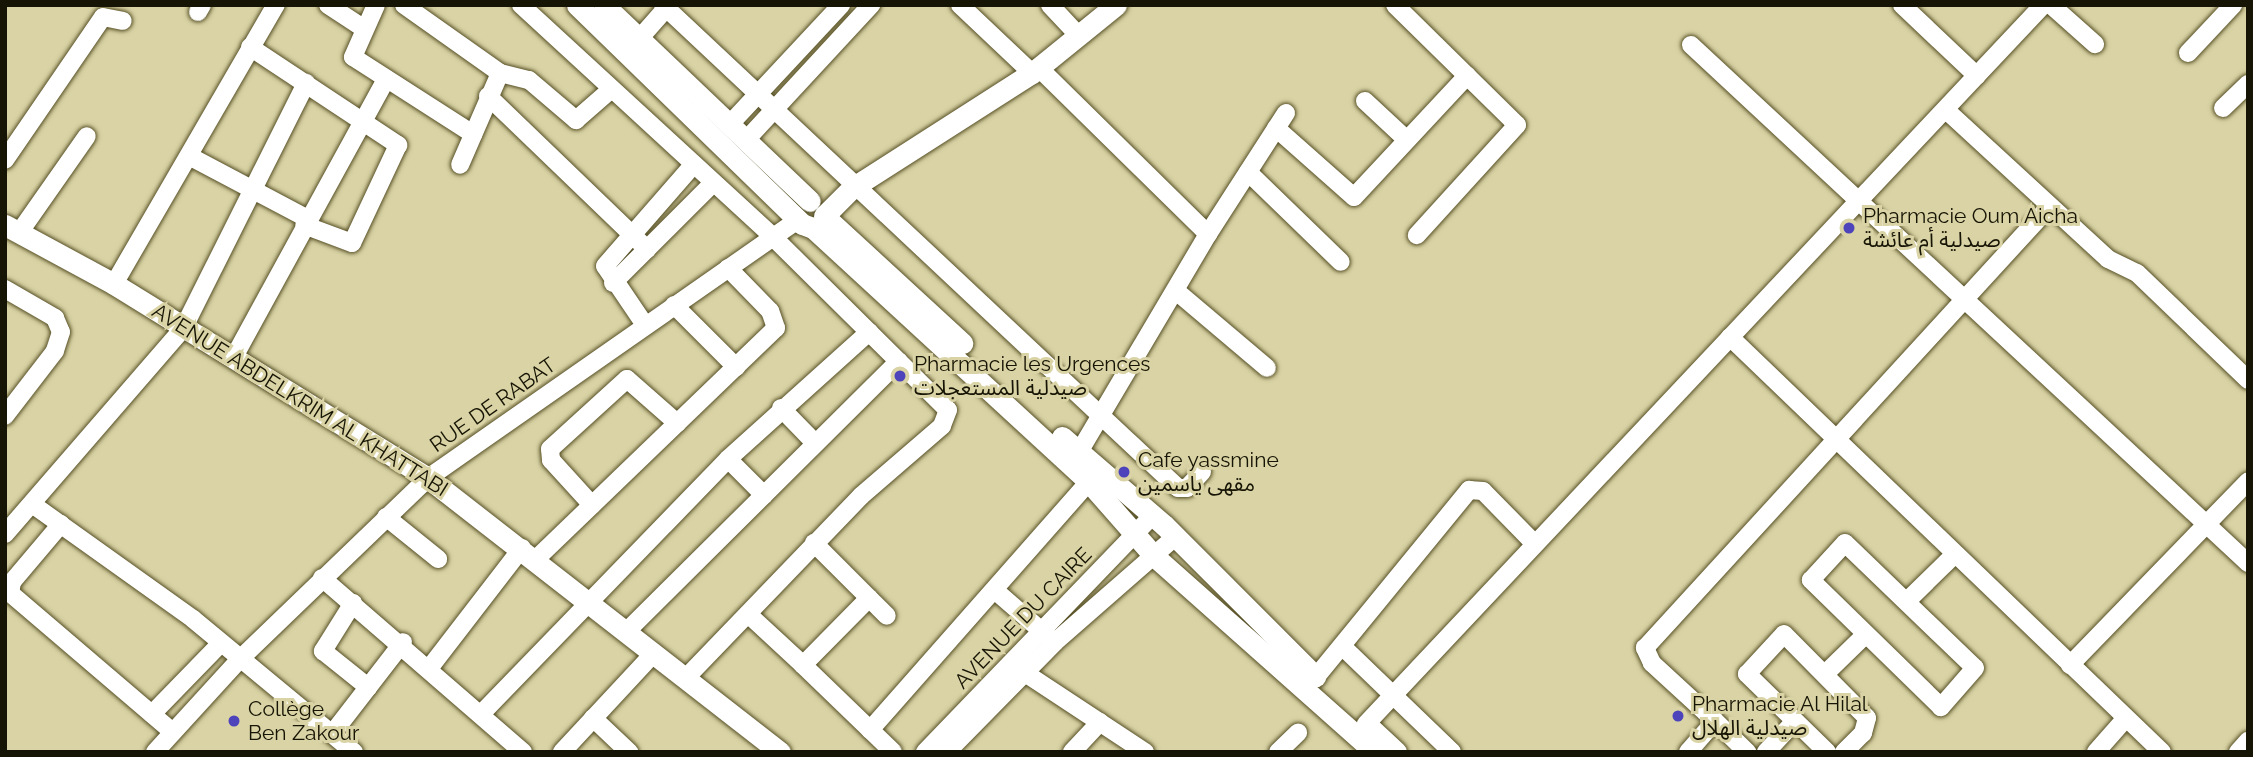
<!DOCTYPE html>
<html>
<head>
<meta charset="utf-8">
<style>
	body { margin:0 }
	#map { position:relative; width:2253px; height:757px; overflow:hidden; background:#d9d3a5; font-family:Raleway,"Noto Sans Arabic",sans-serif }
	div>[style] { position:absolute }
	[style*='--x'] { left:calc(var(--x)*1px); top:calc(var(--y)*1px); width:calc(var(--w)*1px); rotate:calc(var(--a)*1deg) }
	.roads { filter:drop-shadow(0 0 2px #564f25) drop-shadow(0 0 2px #564f25) }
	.minor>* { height:18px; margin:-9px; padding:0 9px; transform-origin:9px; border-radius:9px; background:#fff }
	.major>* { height:21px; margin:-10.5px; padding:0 10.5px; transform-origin:10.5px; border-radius:10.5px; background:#fff }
	.dots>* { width:19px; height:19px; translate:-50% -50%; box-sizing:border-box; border:4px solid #d9d3a5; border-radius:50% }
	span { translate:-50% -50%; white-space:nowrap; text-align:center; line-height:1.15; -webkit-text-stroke:6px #d9d3a5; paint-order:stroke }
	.poi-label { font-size:21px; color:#161404 }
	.left { translate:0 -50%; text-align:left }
	.street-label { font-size:21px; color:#161404 }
	.frame { position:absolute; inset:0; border:7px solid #161404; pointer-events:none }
</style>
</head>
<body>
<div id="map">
	<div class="roads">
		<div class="minor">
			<i style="--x:328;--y:5;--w:42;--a:33.3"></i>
			<i style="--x:376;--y:5;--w:57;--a:113.9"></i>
			<i style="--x:353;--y:57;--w:143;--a:32.7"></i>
			<i style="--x:404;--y:5;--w:118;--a:35.3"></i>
			<i style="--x:500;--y:73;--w:100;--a:113.5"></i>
			<i style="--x:521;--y:5;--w:343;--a:42.6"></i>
			<i style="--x:773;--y:237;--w:246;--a:44.7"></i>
			<i style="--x:948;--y:410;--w:17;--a:111"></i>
			<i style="--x:942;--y:426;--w:107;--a:139.2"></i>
			<i style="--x:861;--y:496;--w:252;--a:133.9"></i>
			<i style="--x:663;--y:5;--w:706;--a:43.16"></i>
			<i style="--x:1178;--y:488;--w:9;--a:0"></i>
			<i style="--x:1187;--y:488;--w:22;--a:-47"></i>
			<i style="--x:960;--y:5;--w:99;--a:43.4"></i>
			<i style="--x:1050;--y:5;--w:42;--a:46.9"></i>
			<i style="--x:1395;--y:5;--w:171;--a:44.5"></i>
			<i style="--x:1517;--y:125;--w:149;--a:132.3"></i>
			<i style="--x:1902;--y:5;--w:103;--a:43.4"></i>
			<i style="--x:2051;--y:5;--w:59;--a:41.6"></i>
			<i style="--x:198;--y:12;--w:8;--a:-60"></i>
			<i style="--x:639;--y:39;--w:45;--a:-48.6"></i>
			<i style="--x:1691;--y:45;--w:761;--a:42.92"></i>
			<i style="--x:250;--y:47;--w:178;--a:33.5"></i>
			<i style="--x:398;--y:145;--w:108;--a:115.1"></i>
			<i style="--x:352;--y:243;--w:51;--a:-159.4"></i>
			<i style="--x:2188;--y:53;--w:66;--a:-46.8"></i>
			<i style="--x:1039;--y:68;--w:237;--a:44.5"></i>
			<i style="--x:1208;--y:234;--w:253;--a:120.6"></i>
			<i style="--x:500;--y:73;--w:30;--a:14"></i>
			<i style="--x:529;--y:80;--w:62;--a:40.4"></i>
			<i style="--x:576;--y:120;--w:43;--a:-41.2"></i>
			<i style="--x:488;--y:96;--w:221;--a:43.9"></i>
			<i style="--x:1365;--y:101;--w:57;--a:42.9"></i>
			<i style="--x:2223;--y:108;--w:35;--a:-44"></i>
			<i style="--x:1946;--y:110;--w:220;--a:42.6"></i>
			<i style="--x:2108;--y:259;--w:32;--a:26"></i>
			<i style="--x:2137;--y:273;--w:154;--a:43.9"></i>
			<i style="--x:730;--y:124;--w:163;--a:-47"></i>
			<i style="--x:1276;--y:128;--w:104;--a:41.5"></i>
			<i style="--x:1354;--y:197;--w:166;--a:-47"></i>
			<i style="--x:747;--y:139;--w:183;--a:-47.2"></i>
			<i style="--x:189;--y:156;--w:135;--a:27.9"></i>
			<i style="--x:5;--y:160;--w:173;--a:-55.6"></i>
			<i style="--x:103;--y:17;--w:20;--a:11"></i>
			<i style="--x:1248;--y:172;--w:129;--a:44.1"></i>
			<i style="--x:19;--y:233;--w:118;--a:-55"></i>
			<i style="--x:1208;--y:234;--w:144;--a:-57.2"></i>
			<i style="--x:613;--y:283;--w:141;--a:-45"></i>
			<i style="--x:114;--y:284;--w:323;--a:-59.9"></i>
			<i style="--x:5;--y:289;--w:58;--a:30.1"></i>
			<i style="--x:55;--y:318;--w:15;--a:67"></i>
			<i style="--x:61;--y:332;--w:20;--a:108"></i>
			<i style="--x:55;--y:351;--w:82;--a:127.6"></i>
			<i style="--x:1176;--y:291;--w:119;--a:40.2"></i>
			<i style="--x:674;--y:305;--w:88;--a:45"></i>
			<i style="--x:645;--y:325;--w:71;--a:-124.1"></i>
			<i style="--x:605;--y:266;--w:135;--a:-48.9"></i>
			<i style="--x:1730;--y:337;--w:599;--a:43.85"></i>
			<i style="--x:234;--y:357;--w:317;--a:-61.3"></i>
			<i style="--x:781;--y:408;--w:49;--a:45.8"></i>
			<i style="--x:728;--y:459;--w:51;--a:45"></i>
			<i style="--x:32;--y:504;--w:198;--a:35.5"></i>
			<i style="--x:193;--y:619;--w:209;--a:39.6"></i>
			<i style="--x:592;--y:505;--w:61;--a:-132.3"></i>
			<i style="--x:551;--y:460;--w:11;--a:-95"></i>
			<i style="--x:550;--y:449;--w:104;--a:-42.3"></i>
			<i style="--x:627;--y:379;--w:67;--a:41.3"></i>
			<i style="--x:386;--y:517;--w:67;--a:38.9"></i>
			<i style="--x:61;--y:524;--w:76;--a:130.2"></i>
			<i style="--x:12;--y:582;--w:11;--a:100"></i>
			<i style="--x:10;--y:593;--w:214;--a:40.5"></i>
			<i style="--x:5;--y:534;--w:274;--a:-49.1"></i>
			<i style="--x:184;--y:327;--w:273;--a:-63.4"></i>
			<i style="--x:1845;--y:543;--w:180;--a:43.9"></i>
			<i style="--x:1975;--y:668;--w:52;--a:131.1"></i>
			<i style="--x:1941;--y:707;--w:182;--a:-135.7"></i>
			<i style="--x:1811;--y:580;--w:50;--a:-47.4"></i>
			<i style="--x:536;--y:559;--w:333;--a:-43.9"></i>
			<i style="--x:776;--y:328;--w:18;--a:-109"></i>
			<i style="--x:770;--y:311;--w:60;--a:-134.3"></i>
			<i style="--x:322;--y:578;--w:266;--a:40.9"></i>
			<i style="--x:998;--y:593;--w:70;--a:41"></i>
			<i style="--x:869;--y:598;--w:25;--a:45"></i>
			<i style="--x:1908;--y:600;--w:64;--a:-44.4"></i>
			<i style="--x:353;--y:603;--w:57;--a:122"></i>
			<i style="--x:323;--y:651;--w:58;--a:38.7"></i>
			<i style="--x:748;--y:614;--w:75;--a:42.8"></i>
			<i style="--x:803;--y:665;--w:94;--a:-45.4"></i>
			<i style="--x:869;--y:598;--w:78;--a:-135"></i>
			<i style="--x:627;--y:631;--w:383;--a:-44.8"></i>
			<i style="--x:1344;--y:648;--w:150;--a:43.9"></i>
			<i style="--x:803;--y:665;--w:125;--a:44"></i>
			<i style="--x:2070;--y:665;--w:256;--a:-45.9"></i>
			<i style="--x:431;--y:666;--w:149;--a:-52.4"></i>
			<i style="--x:1025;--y:673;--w:144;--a:33.4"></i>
			<i style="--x:1826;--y:673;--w:53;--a:-44.2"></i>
			<i style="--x:1316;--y:677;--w:242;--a:-50.7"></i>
			<i style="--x:1469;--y:490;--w:14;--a:4"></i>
			<i style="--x:1483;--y:491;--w:73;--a:45.6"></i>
			<i style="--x:152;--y:714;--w:99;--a:-45.8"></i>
			<i style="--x:481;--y:714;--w:355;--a:-45.9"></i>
			<i style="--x:728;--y:459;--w:190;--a:-42"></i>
			<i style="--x:593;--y:718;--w:50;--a:43.4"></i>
			<i style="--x:1715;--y:721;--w:86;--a:-137.4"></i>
			<i style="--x:1652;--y:663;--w:17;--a:-115"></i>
			<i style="--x:1645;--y:648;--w:599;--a:-47.5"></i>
			<i style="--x:1366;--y:724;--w:988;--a:-46.72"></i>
			<i style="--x:870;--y:730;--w:331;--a:-48.6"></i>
			<i style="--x:332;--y:734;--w:116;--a:-52.3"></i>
			<i style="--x:155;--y:752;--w:126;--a:-47.6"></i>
			<i style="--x:240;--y:659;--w:261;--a:-43.9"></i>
			<i style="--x:428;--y:478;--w:451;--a:-34.9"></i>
			<i style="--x:562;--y:752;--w:135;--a:-47.1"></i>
			<i style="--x:925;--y:752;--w:327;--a:-46.1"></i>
			<i style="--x:947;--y:752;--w:154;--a:-45.5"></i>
			<i style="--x:1055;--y:642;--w:161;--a:-41.2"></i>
			<i style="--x:1072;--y:752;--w:41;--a:-47"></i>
			<i style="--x:1278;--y:752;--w:28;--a:-44"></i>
			<i style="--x:1688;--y:752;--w:41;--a:-48.9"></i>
			<i style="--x:1715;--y:721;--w:45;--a:44.1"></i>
			<i style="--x:1766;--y:752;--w:41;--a:-47"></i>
			<i style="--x:1827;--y:752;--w:112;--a:-135.7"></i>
			<i style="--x:1747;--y:674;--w:54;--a:-47.2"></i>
			<i style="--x:1784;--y:634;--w:118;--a:45.3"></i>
			<i style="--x:1867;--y:718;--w:16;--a:105"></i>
			<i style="--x:1863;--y:733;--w:27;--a:135"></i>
			<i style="--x:2096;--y:752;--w:45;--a:-48.6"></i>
			<i style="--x:2238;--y:752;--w:15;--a:-48"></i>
		</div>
		<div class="major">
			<i style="--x:577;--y:5;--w:314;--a:44.2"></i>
			<i style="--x:802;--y:224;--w:12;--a:20"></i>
			<i style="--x:813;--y:228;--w:375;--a:42.6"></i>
			<i style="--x:1089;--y:482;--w:98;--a:48.7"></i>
			<i style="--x:1154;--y:556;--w:295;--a:41.6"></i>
			<i style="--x:604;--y:5;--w:284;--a:43.6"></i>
			<i style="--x:825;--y:215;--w:38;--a:-45"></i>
			<i style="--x:852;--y:188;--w:214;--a:-32.6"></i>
			<i style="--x:1032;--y:73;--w:108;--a:-39"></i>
			<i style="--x:824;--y:216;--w:188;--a:42.6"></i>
			<i style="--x:5;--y:225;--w:124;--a:28.4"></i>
			<i style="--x:114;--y:284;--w:369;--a:31.7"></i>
			<i style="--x:428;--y:478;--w:446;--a:37.9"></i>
			<i style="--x:1062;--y:437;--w:135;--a:40.8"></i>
			<i style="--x:1164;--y:525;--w:214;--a:45"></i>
			<i style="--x:1367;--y:725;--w:40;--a:43"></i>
		</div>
	</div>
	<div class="dots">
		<i style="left:1849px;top:228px;background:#4d43ba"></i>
		<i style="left:900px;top:376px;background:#4d43ba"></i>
		<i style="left:1124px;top:472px;background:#4d43ba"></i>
		<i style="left:1678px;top:716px;background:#4d43ba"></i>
		<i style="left:234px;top:721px;background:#4d43ba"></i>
	</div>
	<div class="poi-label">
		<span class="left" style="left:1863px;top:228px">Pharmacie Oum Aicha<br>صيدلية أم عائشة</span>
		<span class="left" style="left:914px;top:376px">Pharmacie les Urgences<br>صيدلية المستعجلات</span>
		<span class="left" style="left:1138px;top:472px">Cafe yassmine<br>مقهى ياسمين</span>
		<span class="left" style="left:1692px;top:716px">Pharmacie Al Hilal<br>صيدلية الهلال</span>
		<span class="left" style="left:248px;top:721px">Collège<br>Ben Zakour</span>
	</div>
	<div class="street-label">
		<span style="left:300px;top:400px;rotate:32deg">AVENUE ABDELKRIM AL KHATTABI</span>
		<span style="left:493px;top:405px;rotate:-35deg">RUE DE RABAT</span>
		<span style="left:1023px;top:618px;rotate:-46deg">AVENUE DU CAIRE</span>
	</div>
	<div class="frame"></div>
</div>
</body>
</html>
